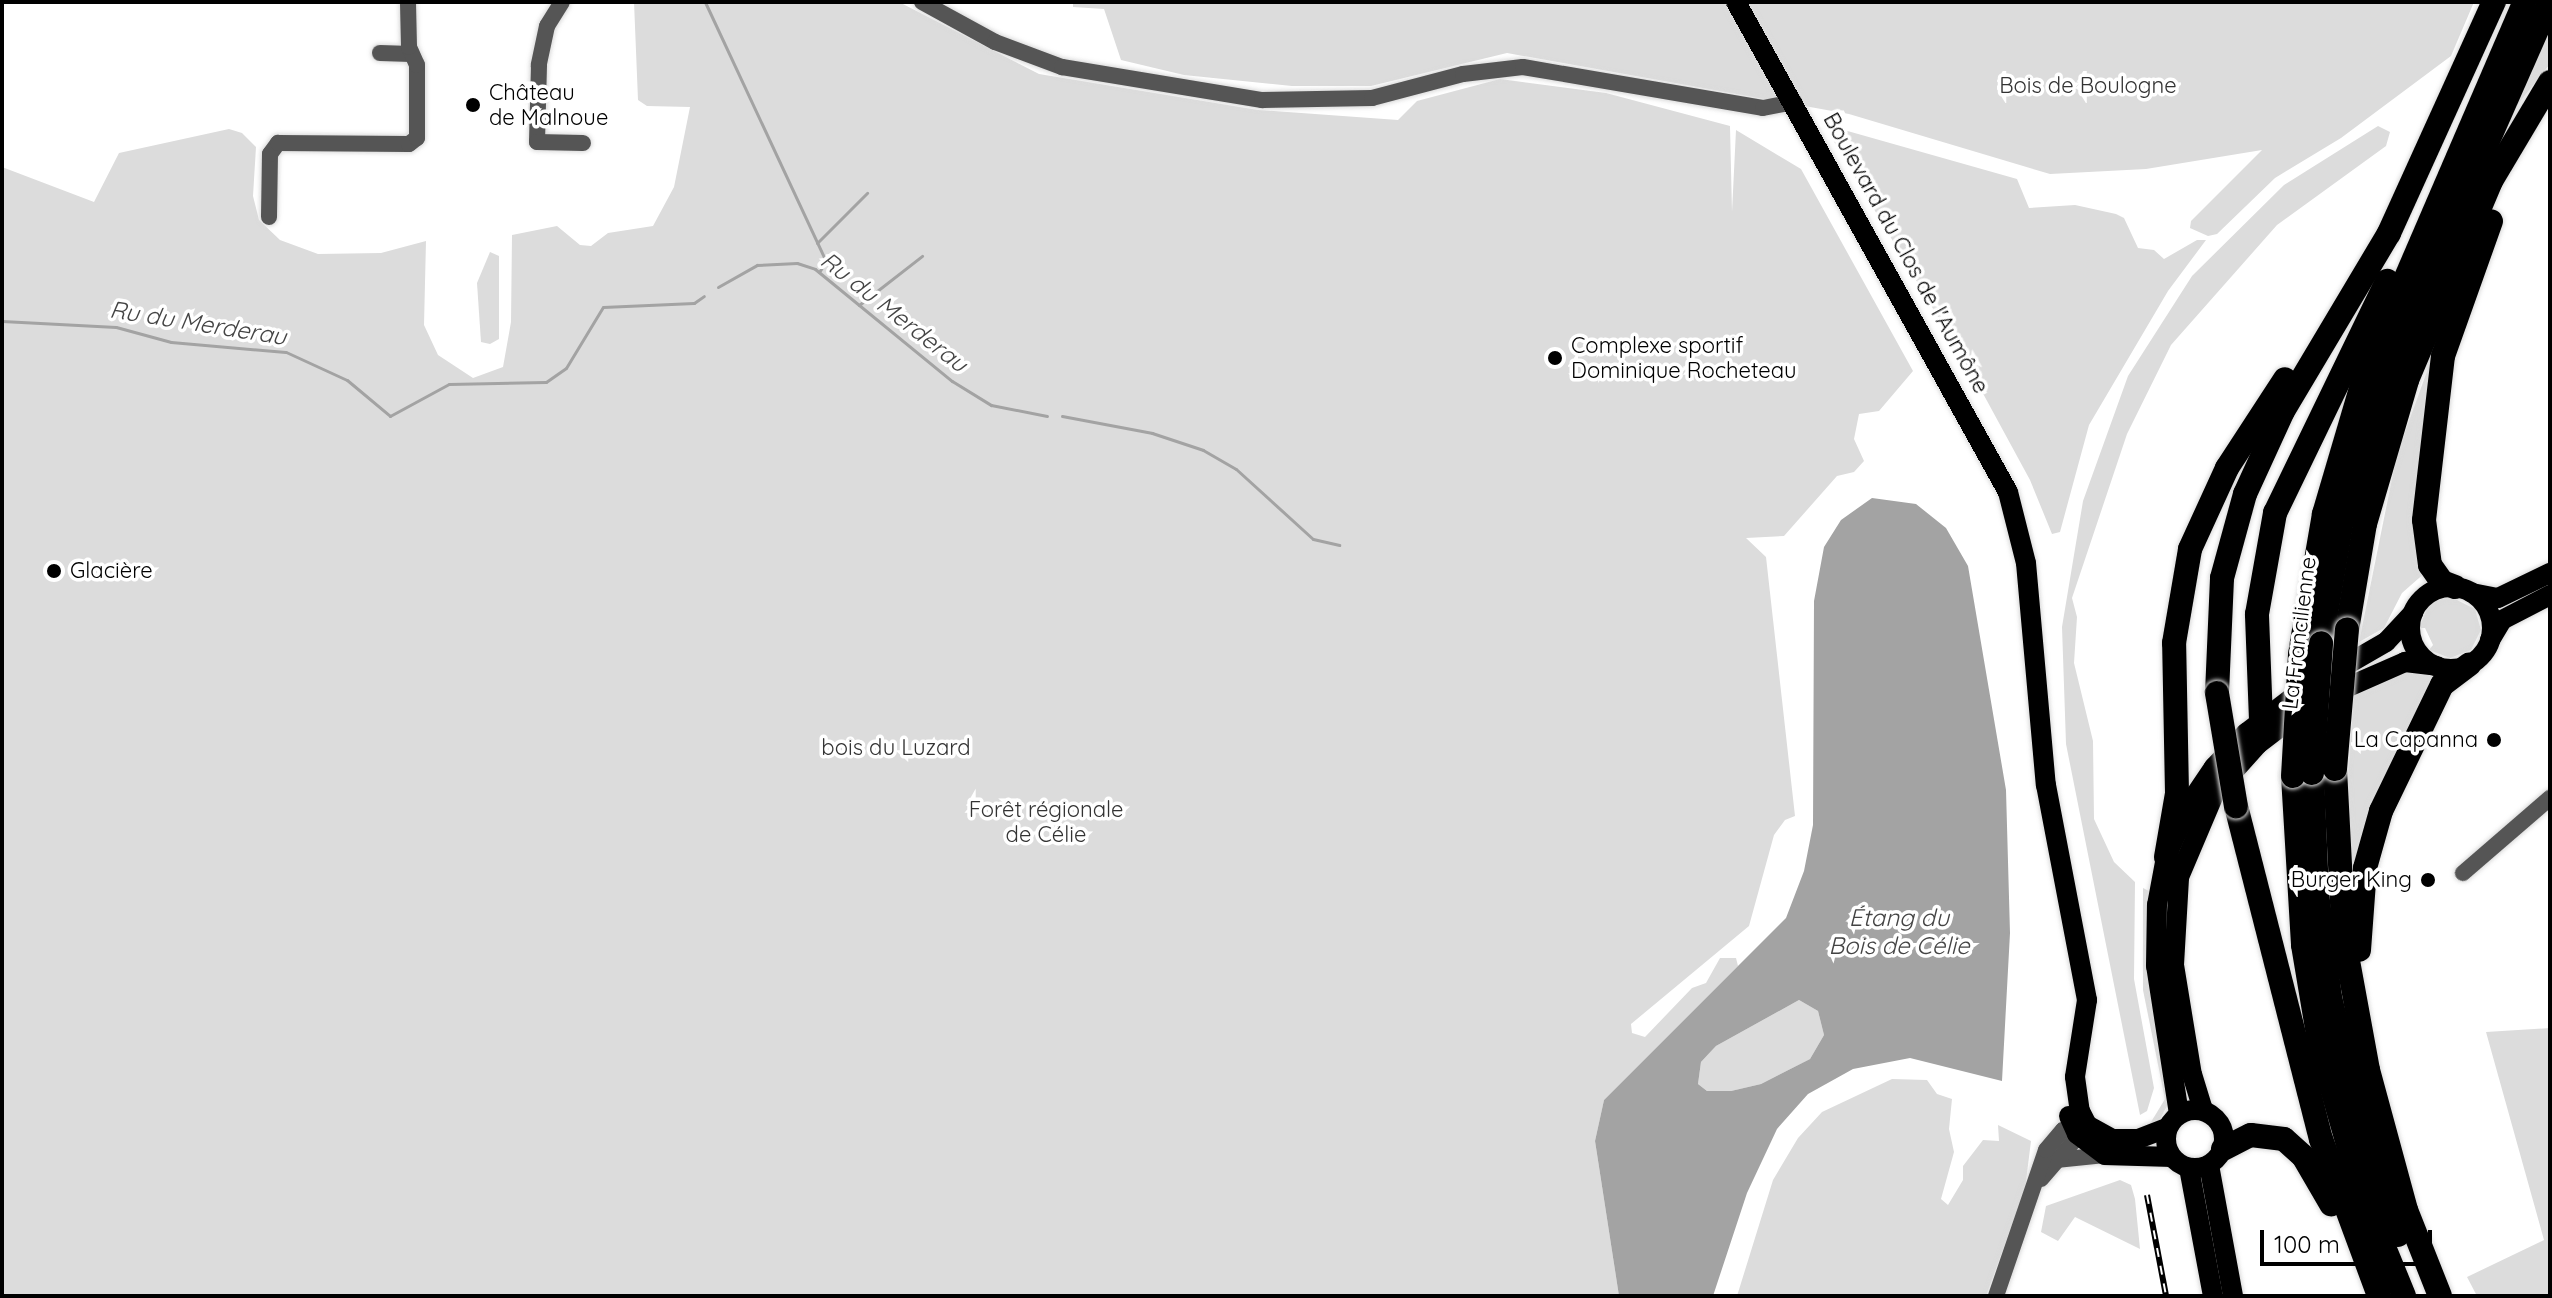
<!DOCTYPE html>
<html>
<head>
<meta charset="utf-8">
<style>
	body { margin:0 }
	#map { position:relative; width:2552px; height:1298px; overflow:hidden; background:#fff; font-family:Quicksand,sans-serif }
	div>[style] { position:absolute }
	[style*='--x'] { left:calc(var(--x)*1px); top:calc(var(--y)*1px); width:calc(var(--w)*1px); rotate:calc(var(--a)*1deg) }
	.green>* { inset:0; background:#dcdcdc }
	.water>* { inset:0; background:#a3a3a3 }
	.stream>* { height:3px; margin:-1.5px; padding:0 1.5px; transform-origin:1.5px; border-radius:1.5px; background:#a3a3a3 }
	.roads { filter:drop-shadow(0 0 2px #dbdbdb) drop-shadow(0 0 2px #dbdbdb) }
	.minor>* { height:16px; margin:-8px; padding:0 8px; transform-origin:8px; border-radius:8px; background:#555 }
	.major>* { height:20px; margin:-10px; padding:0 10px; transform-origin:10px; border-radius:10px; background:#000 }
	.major>.ring { margin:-10px; padding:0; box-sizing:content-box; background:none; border:20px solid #000; border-radius:50% }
	.highway>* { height:24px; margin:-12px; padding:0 12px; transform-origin:12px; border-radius:12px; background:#000 }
	.rail>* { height:6px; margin-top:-3px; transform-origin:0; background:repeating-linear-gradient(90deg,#fff 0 9px,#000 0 18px); box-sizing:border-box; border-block:2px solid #000 }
	.bridges { filter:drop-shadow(0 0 2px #dbdbdb) drop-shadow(0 0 2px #dbdbdb) }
	.highway-bridge>* { height:24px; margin:-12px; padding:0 12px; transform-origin:12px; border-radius:12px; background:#000 }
	.dots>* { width:22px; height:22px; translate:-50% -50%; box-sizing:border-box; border:4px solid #fff; border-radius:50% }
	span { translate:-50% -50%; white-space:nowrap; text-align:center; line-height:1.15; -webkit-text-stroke:7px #fff; paint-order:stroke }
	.park-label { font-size:22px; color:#333 }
	.poi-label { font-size:22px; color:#000 }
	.left { translate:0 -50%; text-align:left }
	.right { translate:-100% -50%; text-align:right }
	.street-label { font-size:22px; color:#000 }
	.water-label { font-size:24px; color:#444; font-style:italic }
	.frame { position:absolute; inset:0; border:4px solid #000; pointer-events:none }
	.scale { position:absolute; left:2260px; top:1230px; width:172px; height:36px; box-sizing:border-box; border:4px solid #000; border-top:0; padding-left:10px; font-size:24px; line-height:28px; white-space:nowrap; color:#000; -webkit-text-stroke:6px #fff; paint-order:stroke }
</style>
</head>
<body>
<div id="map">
	<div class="green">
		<i style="clip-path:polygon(634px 2px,899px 2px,1039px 74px,1258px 110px,1398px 120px,1417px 101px,1500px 79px,1606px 93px,1730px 126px,1732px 212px,1736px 130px,1801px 169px,1913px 371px,1879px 411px,1859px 414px,1854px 439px,1864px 461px,1854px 472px,1837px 476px,1784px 536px,1746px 538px,1766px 557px,1795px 816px,1785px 820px,1774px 835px,1749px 926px,1631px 1024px,1632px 1033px,1645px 1037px,1692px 988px,1706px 983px,1720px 958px,1736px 958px,1738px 966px,1604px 1100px,1595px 1141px,1619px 1296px,2px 1296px,2px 167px,94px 202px,119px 153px,229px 129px,242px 133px,256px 147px,253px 196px,259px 220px,280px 240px,318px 254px,381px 253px,426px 241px,424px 325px,438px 355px,473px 378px,503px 367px,511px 322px,512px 235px,557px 226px,580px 245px,591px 246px,608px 233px,653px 226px,674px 187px,690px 107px,647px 106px,638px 100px)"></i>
		<i style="clip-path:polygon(1073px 2px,2474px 2px,2451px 56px,2341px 138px,2275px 178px,2217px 234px,2208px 236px,2190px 228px,2191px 221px,2262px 150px,2146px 169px,2050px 174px,1849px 114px,1507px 53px,1371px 86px,1292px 86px,1184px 75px,1121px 60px,1104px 9px,1073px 7px)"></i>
		<i style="clip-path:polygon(2550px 30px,2550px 64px,2518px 104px,2518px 103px)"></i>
		<i style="clip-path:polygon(2378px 126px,2390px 132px,2386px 146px,2277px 225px,2171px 345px,2127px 434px,2072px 598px,2077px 617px,2074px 663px,2093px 741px,2094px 819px,2114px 862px,2135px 882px,2134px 979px,2154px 1088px,2147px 1111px,2140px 1115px,2066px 744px,2062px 627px,2083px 501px,2128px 376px,2192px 276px,2284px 185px)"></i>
		<i style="clip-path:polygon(1844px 130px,2017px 179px,2029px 208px,2075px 205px,2116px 214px,2124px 218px,2138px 248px,2154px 250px,2164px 259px,2197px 240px,2206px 240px,2168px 291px,2089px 425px,2060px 532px,2052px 534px,2030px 480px,1980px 388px,1833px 140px)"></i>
		<i style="clip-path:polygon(490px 252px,499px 256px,499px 339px,490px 344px,481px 342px,477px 283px)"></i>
		<i style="clip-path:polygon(2450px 308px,2427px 571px,2402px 593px,2384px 628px,2359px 642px,2397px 454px)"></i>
		<i style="clip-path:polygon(2449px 596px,2475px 609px,2481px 630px,2471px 650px,2450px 658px,2429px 650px,2433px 645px,2425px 628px,2419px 628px,2429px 604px)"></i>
		<i style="clip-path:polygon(2404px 669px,2437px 674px,2351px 886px,2348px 781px,2354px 692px)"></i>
		<i style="clip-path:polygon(2143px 888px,2151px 892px,2170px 1100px,2158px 1123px,2148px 1127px,2165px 1099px,2143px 990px)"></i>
		<i style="clip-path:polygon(1799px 1000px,1818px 1011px,1824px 1035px,1810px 1059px,1761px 1084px,1731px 1091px,1707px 1091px,1698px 1084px,1701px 1062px,1716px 1046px)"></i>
		<i style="clip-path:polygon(2550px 1028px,2550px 1296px,2477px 1296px,2467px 1277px,2544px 1240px,2486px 1032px)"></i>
		<i style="clip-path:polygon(1892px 1079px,1927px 1080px,1937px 1094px,1952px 1099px,1949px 1129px,1954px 1152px,1941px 1199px,1948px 1205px,1963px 1180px,1963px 1166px,1983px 1140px,1999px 1141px,1998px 1125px,2031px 1141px,2025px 1189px,1986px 1296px,1737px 1296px,1773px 1180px,1798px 1138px,1822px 1112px)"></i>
		<i style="clip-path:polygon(2120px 1180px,2131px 1185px,2135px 1199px,2140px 1249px,2075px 1217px,2058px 1241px,2041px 1232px,2046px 1206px)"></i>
	</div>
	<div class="water">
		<i style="clip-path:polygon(evenodd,1872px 498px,1916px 504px,1946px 528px,1968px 566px,2006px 790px,2010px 933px,2002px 1081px,1910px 1058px,1853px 1069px,1808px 1094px,1777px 1129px,1747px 1193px,1713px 1296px,1619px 1296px,1595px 1141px,1604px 1100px,1786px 918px,1804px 871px,1813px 825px,1814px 601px,1824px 547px,1841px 520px,1872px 498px,1799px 1000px,1818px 1011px,1824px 1035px,1810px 1059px,1761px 1084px,1731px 1091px,1707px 1091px,1698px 1084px,1701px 1062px,1716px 1046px,1799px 1000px)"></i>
	</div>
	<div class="stream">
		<i style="--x:705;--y:2;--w:286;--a:65"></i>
		<i style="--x:826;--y:261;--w:13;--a:122"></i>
		<i style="--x:817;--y:243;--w:71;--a:-45"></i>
		<i style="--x:718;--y:287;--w:45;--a:-29.4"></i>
		<i style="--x:757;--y:265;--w:40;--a:-2.9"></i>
		<i style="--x:797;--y:263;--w:19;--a:18"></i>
		<i style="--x:815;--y:269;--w:177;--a:39.3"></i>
		<i style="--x:952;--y:381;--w:46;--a:31.6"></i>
		<i style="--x:991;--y:405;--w:57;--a:11.1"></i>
		<i style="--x:859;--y:305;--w:80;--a:-37.9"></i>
		<i style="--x:2;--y:321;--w:114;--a:3"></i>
		<i style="--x:116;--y:327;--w:57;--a:15.3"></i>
		<i style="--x:171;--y:342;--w:115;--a:5"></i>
		<i style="--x:286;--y:352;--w:67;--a:24.7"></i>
		<i style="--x:347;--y:380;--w:56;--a:39.9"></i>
		<i style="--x:390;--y:416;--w:67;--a:-28.5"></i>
		<i style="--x:449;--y:384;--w:97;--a:-1.2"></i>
		<i style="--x:546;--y:382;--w:24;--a:-35"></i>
		<i style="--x:566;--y:368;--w:71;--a:-58.8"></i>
		<i style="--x:603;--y:307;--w:91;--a:-2.5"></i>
		<i style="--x:694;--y:303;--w:12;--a:-35"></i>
		<i style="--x:1062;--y:416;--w:92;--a:10.7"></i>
		<i style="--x:1152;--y:433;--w:54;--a:18.4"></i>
		<i style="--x:1203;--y:450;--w:38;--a:30"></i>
		<i style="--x:1236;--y:469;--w:104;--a:42.3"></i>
		<i style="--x:1313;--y:539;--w:27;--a:13"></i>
	</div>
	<div class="roads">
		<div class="minor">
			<i style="--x:562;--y:2;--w:28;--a:122"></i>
			<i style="--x:547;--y:26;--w:40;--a:102"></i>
			<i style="--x:539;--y:65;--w:77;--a:91.5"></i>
			<i style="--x:537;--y:142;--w:46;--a:1.2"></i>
			<i style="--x:922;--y:2;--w:83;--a:28.7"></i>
			<i style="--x:995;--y:42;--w:72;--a:20.5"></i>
			<i style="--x:1062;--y:67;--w:203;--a:9.4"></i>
			<i style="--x:1262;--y:100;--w:110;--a:-1"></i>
			<i style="--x:1372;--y:98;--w:94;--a:-14.8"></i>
			<i style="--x:1463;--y:74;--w:60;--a:-6.7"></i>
			<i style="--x:1523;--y:67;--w:243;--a:9.7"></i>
			<i style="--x:1763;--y:108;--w:32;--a:-11"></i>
			<i style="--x:380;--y:53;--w:31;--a:2"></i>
			<i style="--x:269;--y:217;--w:63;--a:-89.1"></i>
			<i style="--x:270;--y:154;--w:14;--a:-54"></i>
			<i style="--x:278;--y:143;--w:131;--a:0.4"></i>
			<i style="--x:409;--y:144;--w:10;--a:-37"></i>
			<i style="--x:417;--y:138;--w:73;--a:-90"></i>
			<i style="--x:417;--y:65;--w:20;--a:-114"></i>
			<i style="--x:409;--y:47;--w:45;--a:-91.3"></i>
			<i style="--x:2463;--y:873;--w:115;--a:-40.8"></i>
			<i style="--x:2056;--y:1160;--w:49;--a:-5.8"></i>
			<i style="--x:2041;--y:1179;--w:69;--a:-49.1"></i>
			<i style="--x:1996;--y:1296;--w:154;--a:-71.1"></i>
			<i style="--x:2046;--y:1150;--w:26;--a:-50"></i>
			<i style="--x:2063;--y:1130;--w:21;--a:-14"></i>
		</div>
		<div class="major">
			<i style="--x:1736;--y:2;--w:560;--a:60.97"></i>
			<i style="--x:2008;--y:492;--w:73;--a:75.8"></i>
			<i style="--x:2026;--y:563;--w:223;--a:84.9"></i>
			<i style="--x:2046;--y:785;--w:219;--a:79.2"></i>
			<i style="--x:2087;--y:1000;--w:78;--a:98.9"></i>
			<i style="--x:2075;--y:1077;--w:34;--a:82"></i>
			<i style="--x:2080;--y:1111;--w:16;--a:63"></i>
			<i style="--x:2087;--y:1125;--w:29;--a:29"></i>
			<i style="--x:2112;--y:1139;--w:26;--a:0"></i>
			<i style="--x:2138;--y:1139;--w:31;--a:-21"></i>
			<i class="ring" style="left:2410px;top:587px;width:62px;height:62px"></i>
			<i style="--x:2472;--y:593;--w:26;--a:11"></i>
			<i style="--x:2498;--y:598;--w:58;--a:-25.7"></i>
			<i style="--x:2490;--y:640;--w:23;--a:-59"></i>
			<i style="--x:2502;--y:620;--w:54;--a:-27.5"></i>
			<i style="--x:2334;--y:672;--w:60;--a:-30"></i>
			<i style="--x:2386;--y:642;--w:40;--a:-47"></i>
			<i style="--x:2332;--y:694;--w:80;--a:-23.7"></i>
			<i style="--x:2405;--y:662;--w:32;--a:7"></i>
			<i class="ring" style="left:2166px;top:1110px;width:38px;height:38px"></i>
			<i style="--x:2203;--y:1110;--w:37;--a:-107"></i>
			<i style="--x:2192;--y:1075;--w:111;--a:-99.3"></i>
			<i style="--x:2174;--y:965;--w:88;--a:-86.7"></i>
			<i style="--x:2179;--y:877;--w:92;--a:-67"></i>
			<i style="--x:2215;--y:792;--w:64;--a:-48.1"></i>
			<i style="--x:2258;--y:744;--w:58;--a:-37.3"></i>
			<i style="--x:2179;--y:1114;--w:150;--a:-98.8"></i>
			<i style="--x:2156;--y:966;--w:61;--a:-89.1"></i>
			<i style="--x:2157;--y:905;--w:49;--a:-79.4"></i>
			<i style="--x:2166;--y:857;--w:61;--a:-65.9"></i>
			<i style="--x:2191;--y:801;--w:41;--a:-55.9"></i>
			<i style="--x:2214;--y:767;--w:47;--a:-46.7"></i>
			<i style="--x:2246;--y:733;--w:76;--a:-37.5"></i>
			<i style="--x:2069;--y:1116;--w:20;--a:66"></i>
			<i style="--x:2077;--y:1134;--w:35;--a:37"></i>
			<i style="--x:2105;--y:1155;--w:66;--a:1.7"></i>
			<i style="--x:2209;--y:1165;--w:133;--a:79.6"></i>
			<i style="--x:2189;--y:1168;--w:130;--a:79.4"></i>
		</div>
		<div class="highway">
			<i style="--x:2455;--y:587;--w:14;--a:-159"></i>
			<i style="--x:2442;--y:582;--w:21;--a:-125"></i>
			<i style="--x:2430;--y:565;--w:45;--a:-97.6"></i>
			<i style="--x:2424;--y:520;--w:165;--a:-83.4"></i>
			<i style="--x:2443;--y:356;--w:143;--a:-70.4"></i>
			<i style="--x:2347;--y:630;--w:108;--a:-80.4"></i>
			<i style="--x:2365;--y:524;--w:150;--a:-73.7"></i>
			<i style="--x:2407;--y:380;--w:216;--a:-67.1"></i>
			<i style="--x:2491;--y:181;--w:115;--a:-59.2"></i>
			<i style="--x:2321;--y:643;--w:125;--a:-80.3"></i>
			<i style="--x:2342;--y:520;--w:157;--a:-73.3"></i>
			<i style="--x:2387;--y:370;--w:402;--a:-66.2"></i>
			<i style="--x:2300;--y:653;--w:141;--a:-80.2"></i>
			<i style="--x:2324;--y:514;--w:152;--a:-73.6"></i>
			<i style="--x:2367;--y:368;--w:399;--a:-66.7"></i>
			<i style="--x:2217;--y:693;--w:115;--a:-87.5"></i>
			<i style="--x:2222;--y:578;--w:87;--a:-74.7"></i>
			<i style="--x:2245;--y:494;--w:91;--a:-65.4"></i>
			<i style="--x:2283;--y:411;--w:207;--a:-59.2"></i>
			<i style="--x:2389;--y:233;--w:254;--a:-65.6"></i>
			<i style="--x:2261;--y:720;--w:106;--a:-92.2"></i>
			<i style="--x:2257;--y:614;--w:103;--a:-79.9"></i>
			<i style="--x:2275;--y:513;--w:258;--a:-64.2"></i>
			<i style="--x:2335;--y:769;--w:170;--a:87"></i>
			<i style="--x:2344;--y:939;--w:133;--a:79.6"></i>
			<i style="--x:2368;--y:1070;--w:145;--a:74.8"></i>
			<i style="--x:2406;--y:1210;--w:92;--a:68.4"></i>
			<i style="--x:2312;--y:773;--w:120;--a:87.6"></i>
			<i style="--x:2317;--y:893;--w:105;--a:82.9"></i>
			<i style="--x:2330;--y:997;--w:132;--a:76.4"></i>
			<i style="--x:2361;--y:1125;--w:116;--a:71.4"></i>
			<i style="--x:2293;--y:776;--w:169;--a:86.6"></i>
			<i style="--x:2303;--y:945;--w:103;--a:80.5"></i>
			<i style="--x:2320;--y:1047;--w:152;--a:74"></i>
			<i style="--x:2362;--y:1193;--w:111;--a:67.8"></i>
			<i style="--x:2236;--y:806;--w:344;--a:75.7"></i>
			<i style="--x:2321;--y:1139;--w:167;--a:69.7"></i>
			<i style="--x:2166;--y:857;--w:65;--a:-80.2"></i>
			<i style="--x:2177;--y:793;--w:150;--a:-91.1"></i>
			<i style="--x:2174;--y:643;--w:95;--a:-80.3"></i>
			<i style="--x:2190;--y:549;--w:89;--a:-65.4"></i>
			<i style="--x:2227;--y:468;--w:106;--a:-56.9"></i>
			<i style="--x:2359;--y:950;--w:82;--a:-85.8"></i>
			<i style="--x:2365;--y:868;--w:59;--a:-74.3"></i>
			<i style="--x:2381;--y:811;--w:140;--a:-64.2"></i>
			<i style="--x:2442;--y:685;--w:34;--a:-37"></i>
			<i style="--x:2223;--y:1149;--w:31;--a:-27"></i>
			<i style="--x:2251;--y:1135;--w:33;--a:7"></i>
			<i style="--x:2284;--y:1139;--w:25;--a:42"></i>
			<i style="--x:2303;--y:1156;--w:56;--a:59.7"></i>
		</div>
	</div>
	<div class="rail">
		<i style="--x:2147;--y:1195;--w:103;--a:79.3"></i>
	</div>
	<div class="bridges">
		<div class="highway-bridge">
			<i style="--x:2217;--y:693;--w:115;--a:80.5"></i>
			<i style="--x:2335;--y:769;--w:140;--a:-85.1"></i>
			<i style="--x:2312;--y:773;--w:130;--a:-86"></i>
			<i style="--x:2293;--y:776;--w:123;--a:-86.7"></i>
		</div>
	</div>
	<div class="dots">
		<i style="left:473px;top:105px;background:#000"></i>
		<i style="left:1555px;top:358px;background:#000"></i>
		<i style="left:54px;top:571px;background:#000"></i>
		<i style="left:2494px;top:740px;background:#000"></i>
		<i style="left:2428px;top:880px;background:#000"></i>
	</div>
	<div class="park-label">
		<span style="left:2088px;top:86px">Bois de Boulogne</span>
		<span style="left:896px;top:748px">bois du Luzard</span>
		<span style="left:1046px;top:822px">Forêt régionale<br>de Célie</span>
	</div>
	<div class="poi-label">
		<span class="left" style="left:489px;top:105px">Château<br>de Malnoue</span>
		<span class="left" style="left:1571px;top:358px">Complexe sportif<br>Dominique Rocheteau</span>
		<span class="left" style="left:70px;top:571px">Glacière</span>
		<span class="right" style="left:2478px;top:740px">La Capanna</span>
		<span class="right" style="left:2412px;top:880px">Burger King</span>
	</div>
	<div class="street-label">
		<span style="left:1906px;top:253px;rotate:61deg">Boulevard du Clos de l'Aumône</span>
		<span style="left:2299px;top:633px;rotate:-83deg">La Francilienne</span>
	</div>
	<div class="water-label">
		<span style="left:894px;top:312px;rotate:38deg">Ru du Merderau</span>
		<span style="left:198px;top:323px;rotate:9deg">Ru du Merderau</span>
		<span style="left:1899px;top:932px">Étang du<br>Bois de Célie</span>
	</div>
	<div class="frame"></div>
	<div class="scale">100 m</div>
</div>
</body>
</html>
